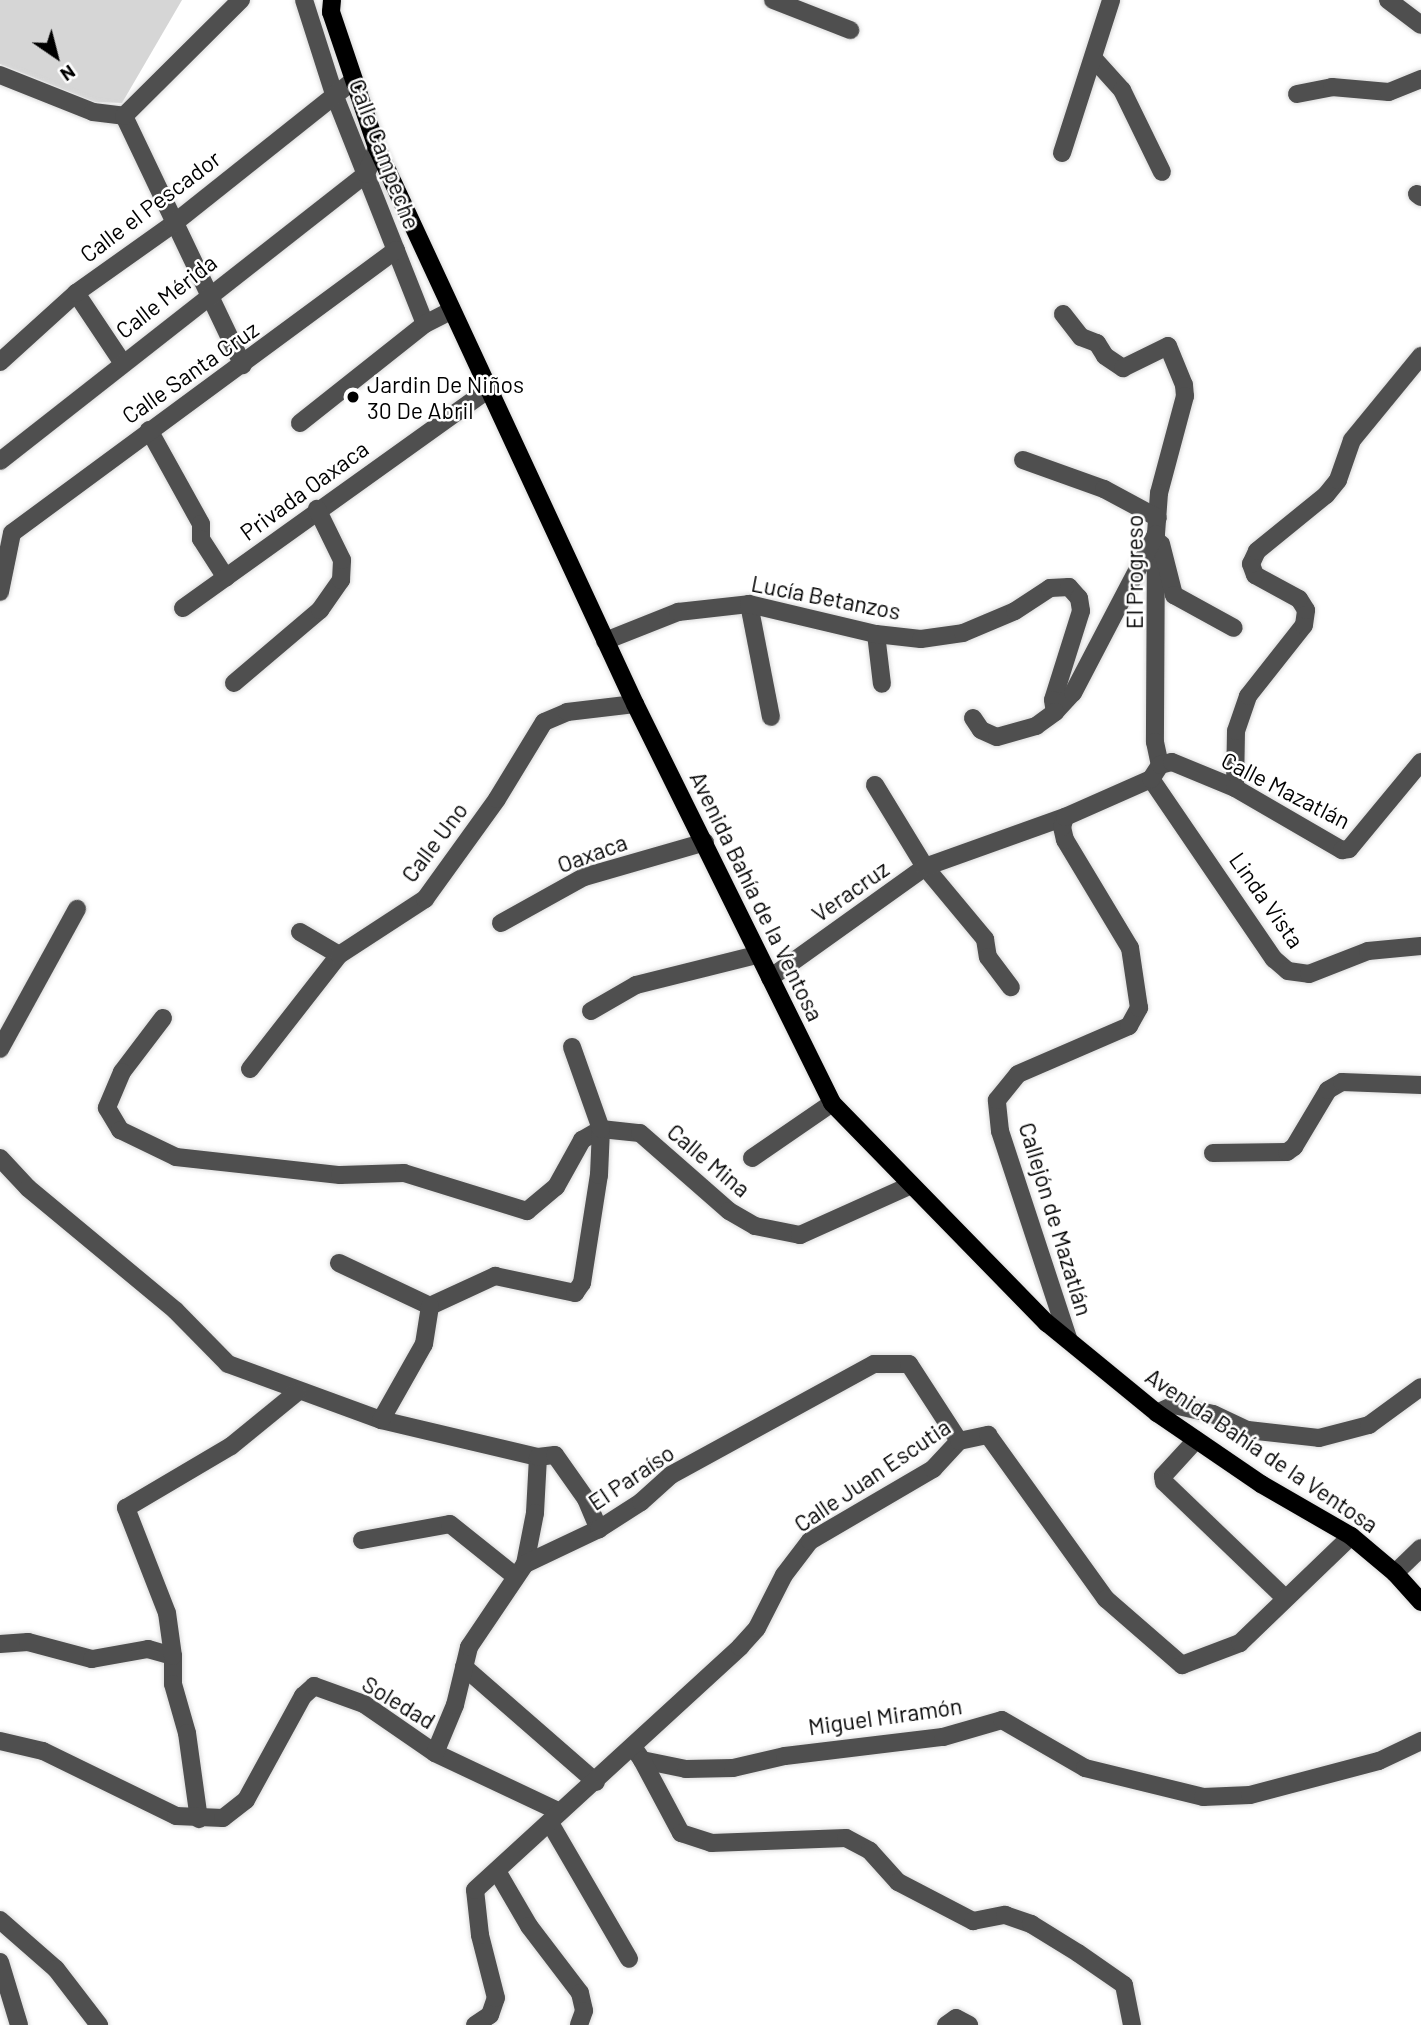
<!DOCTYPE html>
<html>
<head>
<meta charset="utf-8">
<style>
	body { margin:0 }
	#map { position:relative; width:1421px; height:2025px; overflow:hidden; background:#fff; font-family:Barlow,sans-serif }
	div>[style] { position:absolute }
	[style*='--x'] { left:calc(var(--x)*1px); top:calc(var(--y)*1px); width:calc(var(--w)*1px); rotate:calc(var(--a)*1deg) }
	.green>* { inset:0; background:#d6d6d6 }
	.roads { filter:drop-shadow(0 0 2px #dbdbdb) drop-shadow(0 0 2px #dbdbdb) }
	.minor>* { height:18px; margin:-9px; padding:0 9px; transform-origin:9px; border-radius:9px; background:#4f4f4f }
	.major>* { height:18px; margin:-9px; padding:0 9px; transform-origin:9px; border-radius:9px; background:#000 }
	.dots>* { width:19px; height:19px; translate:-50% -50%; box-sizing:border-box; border:4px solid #fff; border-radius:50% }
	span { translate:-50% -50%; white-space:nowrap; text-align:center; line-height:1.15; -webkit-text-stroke:5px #fff; paint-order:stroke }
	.street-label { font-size:23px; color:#000 }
	.poi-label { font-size:23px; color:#000 }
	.left { translate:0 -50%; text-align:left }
	.north { position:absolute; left:21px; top:21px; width:70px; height:70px; -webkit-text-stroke:5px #fff; paint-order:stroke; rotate:145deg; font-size:19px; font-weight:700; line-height:28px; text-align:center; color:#000 }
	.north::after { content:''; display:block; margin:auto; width:24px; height:32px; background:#000; clip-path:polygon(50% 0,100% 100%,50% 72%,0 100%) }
</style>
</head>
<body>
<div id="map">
	<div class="green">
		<i style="clip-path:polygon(0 0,182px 0,122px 103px,95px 102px,0 64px)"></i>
	</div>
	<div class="roads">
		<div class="minor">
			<i style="--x:304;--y:0;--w:99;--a:72.3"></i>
			<i style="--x:334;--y:94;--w:247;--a:68.4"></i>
			<i style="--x:773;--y:0;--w:83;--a:21.3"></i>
			<i style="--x:1388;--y:0;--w:41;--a:37.1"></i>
			<i style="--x:1094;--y:59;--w:42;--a:47.9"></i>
			<i style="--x:1122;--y:90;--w:91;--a:64"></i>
			<i style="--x:0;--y:75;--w:100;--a:21.7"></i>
			<i style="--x:93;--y:112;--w:31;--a:7"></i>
			<i style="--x:1297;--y:94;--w:36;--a:-11"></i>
			<i style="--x:1332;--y:87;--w:57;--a:5"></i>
			<i style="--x:1389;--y:92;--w:35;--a:-22"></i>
			<i style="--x:124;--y:116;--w:276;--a:64.5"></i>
			<i style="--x:124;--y:116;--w:165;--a:-44.8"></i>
			<i style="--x:1062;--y:153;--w:161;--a:-72.2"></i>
			<i style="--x:1417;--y:194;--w:5;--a:37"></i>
			<i style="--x:76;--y:293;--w:83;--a:56.3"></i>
			<i style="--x:1063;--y:314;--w:29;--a:52"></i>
			<i style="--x:1081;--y:337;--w:17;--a:21"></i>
			<i style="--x:1097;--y:343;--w:15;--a:58"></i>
			<i style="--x:1105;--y:356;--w:22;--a:34"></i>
			<i style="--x:1123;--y:368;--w:50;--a:-26.1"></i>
			<i style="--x:1168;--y:346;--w:42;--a:67.7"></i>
			<i style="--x:1184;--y:385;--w:11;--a:85"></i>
			<i style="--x:1185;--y:396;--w:100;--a:105"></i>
			<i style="--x:1159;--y:493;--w:41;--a:94.2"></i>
			<i style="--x:1156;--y:534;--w:208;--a:90.3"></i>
			<i style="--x:1155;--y:742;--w:24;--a:78"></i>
			<i style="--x:0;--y:362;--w:103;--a:-42.2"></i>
			<i style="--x:76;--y:293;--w:119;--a:-35.4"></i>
			<i style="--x:173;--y:224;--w:231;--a:-38.5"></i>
			<i style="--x:300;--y:423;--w:159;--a:-38.4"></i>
			<i style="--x:425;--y:324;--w:30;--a:-27"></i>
			<i style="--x:149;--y:430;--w:107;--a:61"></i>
			<i style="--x:201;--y:524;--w:15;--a:90"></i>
			<i style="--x:201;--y:539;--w:46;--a:57.3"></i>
			<i style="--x:1023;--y:460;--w:86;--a:19.7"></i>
			<i style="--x:1104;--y:489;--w:61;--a:28.2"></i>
			<i style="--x:0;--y:461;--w:465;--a:-38.1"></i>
			<i style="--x:366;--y:174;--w:28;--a:-67"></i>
			<i style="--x:1161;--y:544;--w:53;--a:75.7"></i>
			<i style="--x:1174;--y:595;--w:68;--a:28.8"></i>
			<i style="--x:0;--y:592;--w:60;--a:-78.5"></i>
			<i style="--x:12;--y:533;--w:477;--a:-36.4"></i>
			<i style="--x:749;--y:604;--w:115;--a:79"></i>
			<i style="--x:183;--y:608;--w:375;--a:-35.6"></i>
			<i style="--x:876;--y:634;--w:50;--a:83.2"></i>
			<i style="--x:605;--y:641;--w:79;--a:-21.7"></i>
			<i style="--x:678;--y:612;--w:71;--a:-6.4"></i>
			<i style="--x:749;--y:604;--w:130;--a:13.3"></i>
			<i style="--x:876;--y:634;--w:45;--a:6.3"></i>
			<i style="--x:921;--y:639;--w:42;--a:-8.1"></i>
			<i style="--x:963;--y:633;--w:56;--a:-22.9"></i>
			<i style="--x:1015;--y:611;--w:42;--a:-33.3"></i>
			<i style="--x:1050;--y:588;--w:19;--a:-3"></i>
			<i style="--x:1069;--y:587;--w:15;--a:48"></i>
			<i style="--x:1079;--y:598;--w:13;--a:81"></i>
			<i style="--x:1081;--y:611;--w:93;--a:107.5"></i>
			<i style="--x:1053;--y:700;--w:12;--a:81"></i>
			<i style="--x:1055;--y:712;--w:26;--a:-47"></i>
			<i style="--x:1073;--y:693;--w:179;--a:-62.4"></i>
			<i style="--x:234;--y:683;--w:113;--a:-40.3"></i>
			<i style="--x:320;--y:610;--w:37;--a:-55"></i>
			<i style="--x:341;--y:580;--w:20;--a:-87"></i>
			<i style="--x:342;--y:560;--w:57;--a:-116.1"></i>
			<i style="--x:973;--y:718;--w:14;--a:56"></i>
			<i style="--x:981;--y:730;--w:17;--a:24"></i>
			<i style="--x:997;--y:737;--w:41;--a:-15.8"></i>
			<i style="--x:1036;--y:726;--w:24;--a:-36"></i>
			<i style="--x:1151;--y:779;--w:218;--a:55.7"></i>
			<i style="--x:1274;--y:959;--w:18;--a:41"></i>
			<i style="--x:1288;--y:971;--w:21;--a:8"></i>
			<i style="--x:1309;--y:974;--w:63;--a:-21.3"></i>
			<i style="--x:1368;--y:951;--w:53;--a:-5.4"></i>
			<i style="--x:875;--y:785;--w:96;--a:58.6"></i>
			<i style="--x:925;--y:867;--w:94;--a:50.2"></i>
			<i style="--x:985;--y:939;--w:18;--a:81"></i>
			<i style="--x:988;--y:957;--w:38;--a:53"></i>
			<i style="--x:1235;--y:788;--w:57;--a:-89"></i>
			<i style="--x:1236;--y:731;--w:37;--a:-71"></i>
			<i style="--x:1248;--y:696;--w:90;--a:-51.7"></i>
			<i style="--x:1304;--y:625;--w:15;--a:-82"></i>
			<i style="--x:1306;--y:610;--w:13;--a:-122"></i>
			<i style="--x:1299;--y:599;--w:50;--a:-151.4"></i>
			<i style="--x:1255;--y:575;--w:12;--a:-110"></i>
			<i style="--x:1251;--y:564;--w:14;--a:-65"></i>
			<i style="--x:1257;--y:551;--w:89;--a:-39.1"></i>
			<i style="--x:1326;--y:495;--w:19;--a:-51"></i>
			<i style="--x:1338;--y:480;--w:42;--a:-70.7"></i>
			<i style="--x:1352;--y:440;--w:109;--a:-50.6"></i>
			<i style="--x:501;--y:923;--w:95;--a:-29"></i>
			<i style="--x:584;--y:877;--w:126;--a:-16.1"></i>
			<i style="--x:300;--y:932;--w:45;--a:30.5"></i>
			<i style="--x:770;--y:978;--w:191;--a:-35.6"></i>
			<i style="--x:925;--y:867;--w:149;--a:-19.7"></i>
			<i style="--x:591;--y:1011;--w:52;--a:-30"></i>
			<i style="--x:636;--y:985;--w:124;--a:-14"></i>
			<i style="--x:163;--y:1018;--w:68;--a:127.2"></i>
			<i style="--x:122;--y:1072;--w:39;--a:113"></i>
			<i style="--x:107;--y:1108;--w:26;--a:59"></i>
			<i style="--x:120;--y:1130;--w:62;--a:25.7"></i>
			<i style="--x:176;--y:1157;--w:165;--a:6.3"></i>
			<i style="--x:340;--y:1175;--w:64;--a:-1.8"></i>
			<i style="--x:404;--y:1173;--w:129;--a:17.2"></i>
			<i style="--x:527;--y:1211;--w:38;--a:-40"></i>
			<i style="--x:556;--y:1187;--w:54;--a:-61"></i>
			<i style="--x:582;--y:1140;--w:22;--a:-30"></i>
			<i style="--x:601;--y:1129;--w:39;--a:6"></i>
			<i style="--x:640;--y:1133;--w:118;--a:41.2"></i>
			<i style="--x:729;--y:1211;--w:30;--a:30"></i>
			<i style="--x:755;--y:1226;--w:46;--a:11.3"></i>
			<i style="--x:800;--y:1235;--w:122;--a:-24.2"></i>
			<i style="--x:0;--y:1049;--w:160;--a:-61.2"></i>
			<i style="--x:250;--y:1069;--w:145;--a:-52"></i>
			<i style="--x:339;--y:955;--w:103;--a:-33.1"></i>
			<i style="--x:425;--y:899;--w:123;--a:-54.2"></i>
			<i style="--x:497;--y:799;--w:90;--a:-58.6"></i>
			<i style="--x:544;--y:722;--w:25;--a:-23"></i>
			<i style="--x:567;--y:712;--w:68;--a:-6.7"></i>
			<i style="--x:1213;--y:1153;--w:74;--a:-0.8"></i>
			<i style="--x:1287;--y:1152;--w:9;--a:-36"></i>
			<i style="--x:1294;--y:1147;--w:66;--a:-59.2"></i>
			<i style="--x:1328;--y:1090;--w:16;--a:-30"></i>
			<i style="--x:1342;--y:1082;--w:79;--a:2.2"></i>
			<i style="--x:0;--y:1158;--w:41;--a:47"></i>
			<i style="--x:28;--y:1188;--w:192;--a:39.7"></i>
			<i style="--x:176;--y:1311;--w:74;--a:45.5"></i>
			<i style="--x:228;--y:1364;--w:163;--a:20.1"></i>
			<i style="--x:381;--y:1420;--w:161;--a:13.3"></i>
			<i style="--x:538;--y:1457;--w:56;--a:93.1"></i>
			<i style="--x:535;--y:1513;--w:52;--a:101.1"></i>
			<i style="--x:752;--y:1158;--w:97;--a:-34.5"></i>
			<i style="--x:339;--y:1263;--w:101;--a:25.3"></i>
			<i style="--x:430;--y:1306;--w:72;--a:-24.8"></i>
			<i style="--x:495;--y:1276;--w:82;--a:12"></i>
			<i style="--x:575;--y:1293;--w:12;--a:-55"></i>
			<i style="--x:582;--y:1283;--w:109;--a:-81.1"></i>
			<i style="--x:599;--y:1175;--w:46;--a:-87.5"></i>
			<i style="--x:601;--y:1129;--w:87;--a:-109.5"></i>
			<i style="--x:1068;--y:1338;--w:218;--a:-108.2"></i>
			<i style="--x:1000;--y:1131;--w:31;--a:-96"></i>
			<i style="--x:997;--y:1100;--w:33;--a:-51"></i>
			<i style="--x:1018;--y:1074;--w:121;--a:-23.4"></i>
			<i style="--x:1129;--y:1026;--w:21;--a:-61"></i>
			<i style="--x:1139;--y:1008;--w:61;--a:-98.5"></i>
			<i style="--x:1130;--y:948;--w:126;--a:-121"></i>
			<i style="--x:1065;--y:840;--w:13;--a:-103"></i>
			<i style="--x:1062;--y:827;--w:10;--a:-73"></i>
			<i style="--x:1065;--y:817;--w:94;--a:-23.8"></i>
			<i style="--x:1151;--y:779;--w:17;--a:-57"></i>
			<i style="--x:1160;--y:765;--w:12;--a:-14"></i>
			<i style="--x:1172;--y:762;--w:68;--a:22.4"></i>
			<i style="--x:1235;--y:788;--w:124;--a:30.1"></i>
			<i style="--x:1342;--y:850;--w:7;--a:-8"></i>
			<i style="--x:1349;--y:849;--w:113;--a:-50.4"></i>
			<i style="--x:1157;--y:1413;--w:19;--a:-25"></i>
			<i style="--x:1174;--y:1405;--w:40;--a:13"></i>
			<i style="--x:1213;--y:1414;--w:38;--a:25"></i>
			<i style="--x:1248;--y:1430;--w:71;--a:6.4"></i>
			<i style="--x:1319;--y:1438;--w:52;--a:-14.6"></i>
			<i style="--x:1369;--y:1425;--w:64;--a:-36.2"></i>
			<i style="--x:381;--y:1420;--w:87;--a:-60.5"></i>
			<i style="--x:424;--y:1344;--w:38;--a:-81"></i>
			<i style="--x:1196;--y:1440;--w:49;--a:132.5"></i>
			<i style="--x:1163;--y:1476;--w:6;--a:81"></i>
			<i style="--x:1164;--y:1482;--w:168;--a:43.8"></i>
			<i style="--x:538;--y:1457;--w:17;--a:-7"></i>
			<i style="--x:555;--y:1455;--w:54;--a:54.8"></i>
			<i style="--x:586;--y:1499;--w:33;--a:67"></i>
			<i style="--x:362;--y:1540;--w:89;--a:-10.3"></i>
			<i style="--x:450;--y:1524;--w:83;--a:38.7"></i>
			<i style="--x:1395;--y:1573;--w:36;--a:-44"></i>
			<i style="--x:0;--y:1644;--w:28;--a:-4"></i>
			<i style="--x:28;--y:1642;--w:66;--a:14.9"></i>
			<i style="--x:92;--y:1659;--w:57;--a:-10.1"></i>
			<i style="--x:148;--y:1649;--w:26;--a:16"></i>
			<i style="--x:173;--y:1656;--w:28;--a:90"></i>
			<i style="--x:173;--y:1684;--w:51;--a:74.1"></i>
			<i style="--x:187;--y:1733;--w:87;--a:82.1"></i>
			<i style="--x:173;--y:1656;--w:43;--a:-97.9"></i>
			<i style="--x:167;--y:1613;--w:113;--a:-111.3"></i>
			<i style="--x:126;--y:1508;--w:122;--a:-30.6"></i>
			<i style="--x:231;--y:1446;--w:84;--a:-39.2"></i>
			<i style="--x:464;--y:1667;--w:175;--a:41.1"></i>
			<i style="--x:0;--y:1741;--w:44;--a:13.1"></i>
			<i style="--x:43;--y:1751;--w:148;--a:26"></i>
			<i style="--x:176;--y:1816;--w:47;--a:2.4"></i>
			<i style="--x:223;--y:1818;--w:29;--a:-38"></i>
			<i style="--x:246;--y:1800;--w:119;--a:-61.3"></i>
			<i style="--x:303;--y:1696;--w:15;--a:-42"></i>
			<i style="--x:314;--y:1686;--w:53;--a:19.8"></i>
			<i style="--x:364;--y:1704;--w:86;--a:34.6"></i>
			<i style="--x:435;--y:1753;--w:138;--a:25.3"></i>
			<i style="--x:633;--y:1747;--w:16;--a:55"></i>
			<i style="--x:642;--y:1760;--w:45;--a:11.6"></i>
			<i style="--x:686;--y:1769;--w:47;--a:-1.2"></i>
			<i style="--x:733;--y:1768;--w:53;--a:-13"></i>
			<i style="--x:785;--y:1756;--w:159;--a:-6.9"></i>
			<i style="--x:943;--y:1737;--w:61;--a:-16.1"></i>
			<i style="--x:1002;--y:1720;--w:96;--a:30"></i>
			<i style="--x:1085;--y:1768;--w:122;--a:13.8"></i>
			<i style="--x:1203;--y:1797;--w:47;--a:-2.4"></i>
			<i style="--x:1250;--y:1795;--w:133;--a:-14.8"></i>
			<i style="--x:1379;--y:1761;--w:47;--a:-25.5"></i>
			<i style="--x:435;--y:1753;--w:52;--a:-67.4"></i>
			<i style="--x:455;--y:1705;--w:60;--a:-76.4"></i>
			<i style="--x:469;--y:1647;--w:100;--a:-56"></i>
			<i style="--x:525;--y:1564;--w:82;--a:-25.3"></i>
			<i style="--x:599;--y:1529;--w:50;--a:-32.7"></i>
			<i style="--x:641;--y:1502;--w:40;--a:-42"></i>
			<i style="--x:671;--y:1475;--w:231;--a:-28.7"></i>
			<i style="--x:874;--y:1364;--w:35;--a:0"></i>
			<i style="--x:909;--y:1364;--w:92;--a:57"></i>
			<i style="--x:642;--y:1760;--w:83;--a:61.9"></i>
			<i style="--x:681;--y:1833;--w:32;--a:18"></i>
			<i style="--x:711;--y:1843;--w:135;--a:-2.1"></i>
			<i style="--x:846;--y:1838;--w:27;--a:28"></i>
			<i style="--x:870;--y:1851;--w:42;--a:47.9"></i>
			<i style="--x:898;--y:1882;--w:85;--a:27.5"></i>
			<i style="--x:973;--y:1921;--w:33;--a:-11"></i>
			<i style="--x:1005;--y:1915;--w:28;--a:19"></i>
			<i style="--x:1031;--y:1924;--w:55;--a:31.7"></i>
			<i style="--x:1078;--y:1953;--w:56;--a:34.8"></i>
			<i style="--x:1124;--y:1985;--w:41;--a:78.7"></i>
			<i style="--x:550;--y:1823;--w:157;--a:59.8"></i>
			<i style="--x:497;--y:1871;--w:64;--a:59.8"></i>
			<i style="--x:529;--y:1926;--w:84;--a:52.7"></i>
			<i style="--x:580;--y:1993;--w:18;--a:77"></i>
			<i style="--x:584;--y:2011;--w:15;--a:110"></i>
			<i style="--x:0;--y:1920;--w:74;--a:41.2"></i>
			<i style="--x:56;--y:1969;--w:71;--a:52.5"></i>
			<i style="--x:0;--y:1962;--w:66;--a:73.2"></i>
			<i style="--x:475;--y:2025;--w:18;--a:-34"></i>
			<i style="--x:490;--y:2015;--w:18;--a:-71"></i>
			<i style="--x:496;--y:1998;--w:65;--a:-104.3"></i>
			<i style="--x:480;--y:1935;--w:45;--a:-96.3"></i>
			<i style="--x:475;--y:1890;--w:360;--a:-42.5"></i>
			<i style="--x:740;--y:1647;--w:25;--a:-48"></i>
			<i style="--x:757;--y:1628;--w:59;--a:-63"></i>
			<i style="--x:784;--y:1575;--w:43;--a:-52.6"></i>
			<i style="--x:810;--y:1541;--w:143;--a:-30.3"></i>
			<i style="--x:933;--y:1469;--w:38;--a:-47"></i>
			<i style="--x:959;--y:1441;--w:30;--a:-12"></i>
			<i style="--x:988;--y:1435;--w:202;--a:54.3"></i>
			<i style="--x:1106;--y:1599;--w:101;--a:41"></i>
			<i style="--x:1182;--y:1665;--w:62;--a:-20.8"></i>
			<i style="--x:1240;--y:1643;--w:154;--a:-43.9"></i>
			<i style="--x:946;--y:2025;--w:12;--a:-35"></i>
			<i style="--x:956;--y:2018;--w:15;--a:28"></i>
		</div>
		<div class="major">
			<i style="--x:332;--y:0;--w:12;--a:95"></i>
			<i style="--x:331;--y:12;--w:144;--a:71.3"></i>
			<i style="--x:377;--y:148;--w:613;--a:65.11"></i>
			<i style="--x:635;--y:704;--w:445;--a:63.7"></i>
			<i style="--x:832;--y:1103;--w:308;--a:45.7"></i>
			<i style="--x:1047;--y:1323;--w:142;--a:39.3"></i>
			<i style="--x:1157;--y:1413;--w:126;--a:34.3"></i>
			<i style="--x:1261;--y:1484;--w:104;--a:30"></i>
			<i style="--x:1351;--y:1536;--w:57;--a:40.1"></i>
			<i style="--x:1395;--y:1573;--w:39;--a:48"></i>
		</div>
	</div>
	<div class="dots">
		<i style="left:353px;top:397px;background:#000"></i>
	</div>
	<div class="street-label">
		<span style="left:385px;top:154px;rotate:69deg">Calle Campeche</span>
		<span style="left:150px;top:206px;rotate:-37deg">Calle el Pescador</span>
		<span style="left:166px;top:296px;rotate:-38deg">Calle Mérida</span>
		<span style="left:190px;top:372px;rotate:-35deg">Calle Santa Cruz</span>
		<span style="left:304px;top:490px;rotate:-36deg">Privada Oaxaca</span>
		<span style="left:1134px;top:572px;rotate:-90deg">El Progreso</span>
		<span style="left:826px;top:597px;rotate:11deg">Lucía Betanzos</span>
		<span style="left:1286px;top:790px;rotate:27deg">Calle Mazatlán</span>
		<span style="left:434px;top:842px;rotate:-53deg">Calle Uno</span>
		<span style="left:592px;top:853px;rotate:-20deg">Oaxaca</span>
		<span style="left:850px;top:891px;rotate:-35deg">Veracruz</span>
		<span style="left:757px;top:896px;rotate:64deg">Avenida Bahía de la Ventosa</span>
		<span style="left:1267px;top:900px;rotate:55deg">Linda Vista</span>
		<span style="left:709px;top:1160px;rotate:40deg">Calle Mina</span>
		<span style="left:1056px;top:1219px;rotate:73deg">Callejón de Mazatlán</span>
		<span style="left:1262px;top:1450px;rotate:34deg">Avenida Bahía de la Ventosa</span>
		<span style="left:872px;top:1475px;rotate:-34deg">Calle Juan Escutia</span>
		<span style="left:631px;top:1477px;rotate:-34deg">El Paraíso</span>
		<span style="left:399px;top:1702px;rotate:31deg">Soledad</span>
		<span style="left:885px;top:1716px;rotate:-8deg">Miguel Miramón</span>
	</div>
	<div class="poi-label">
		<span class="left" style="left:367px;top:397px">Jardin De Niños<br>30 De Abril</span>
	</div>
	<div class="north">N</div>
</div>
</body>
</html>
